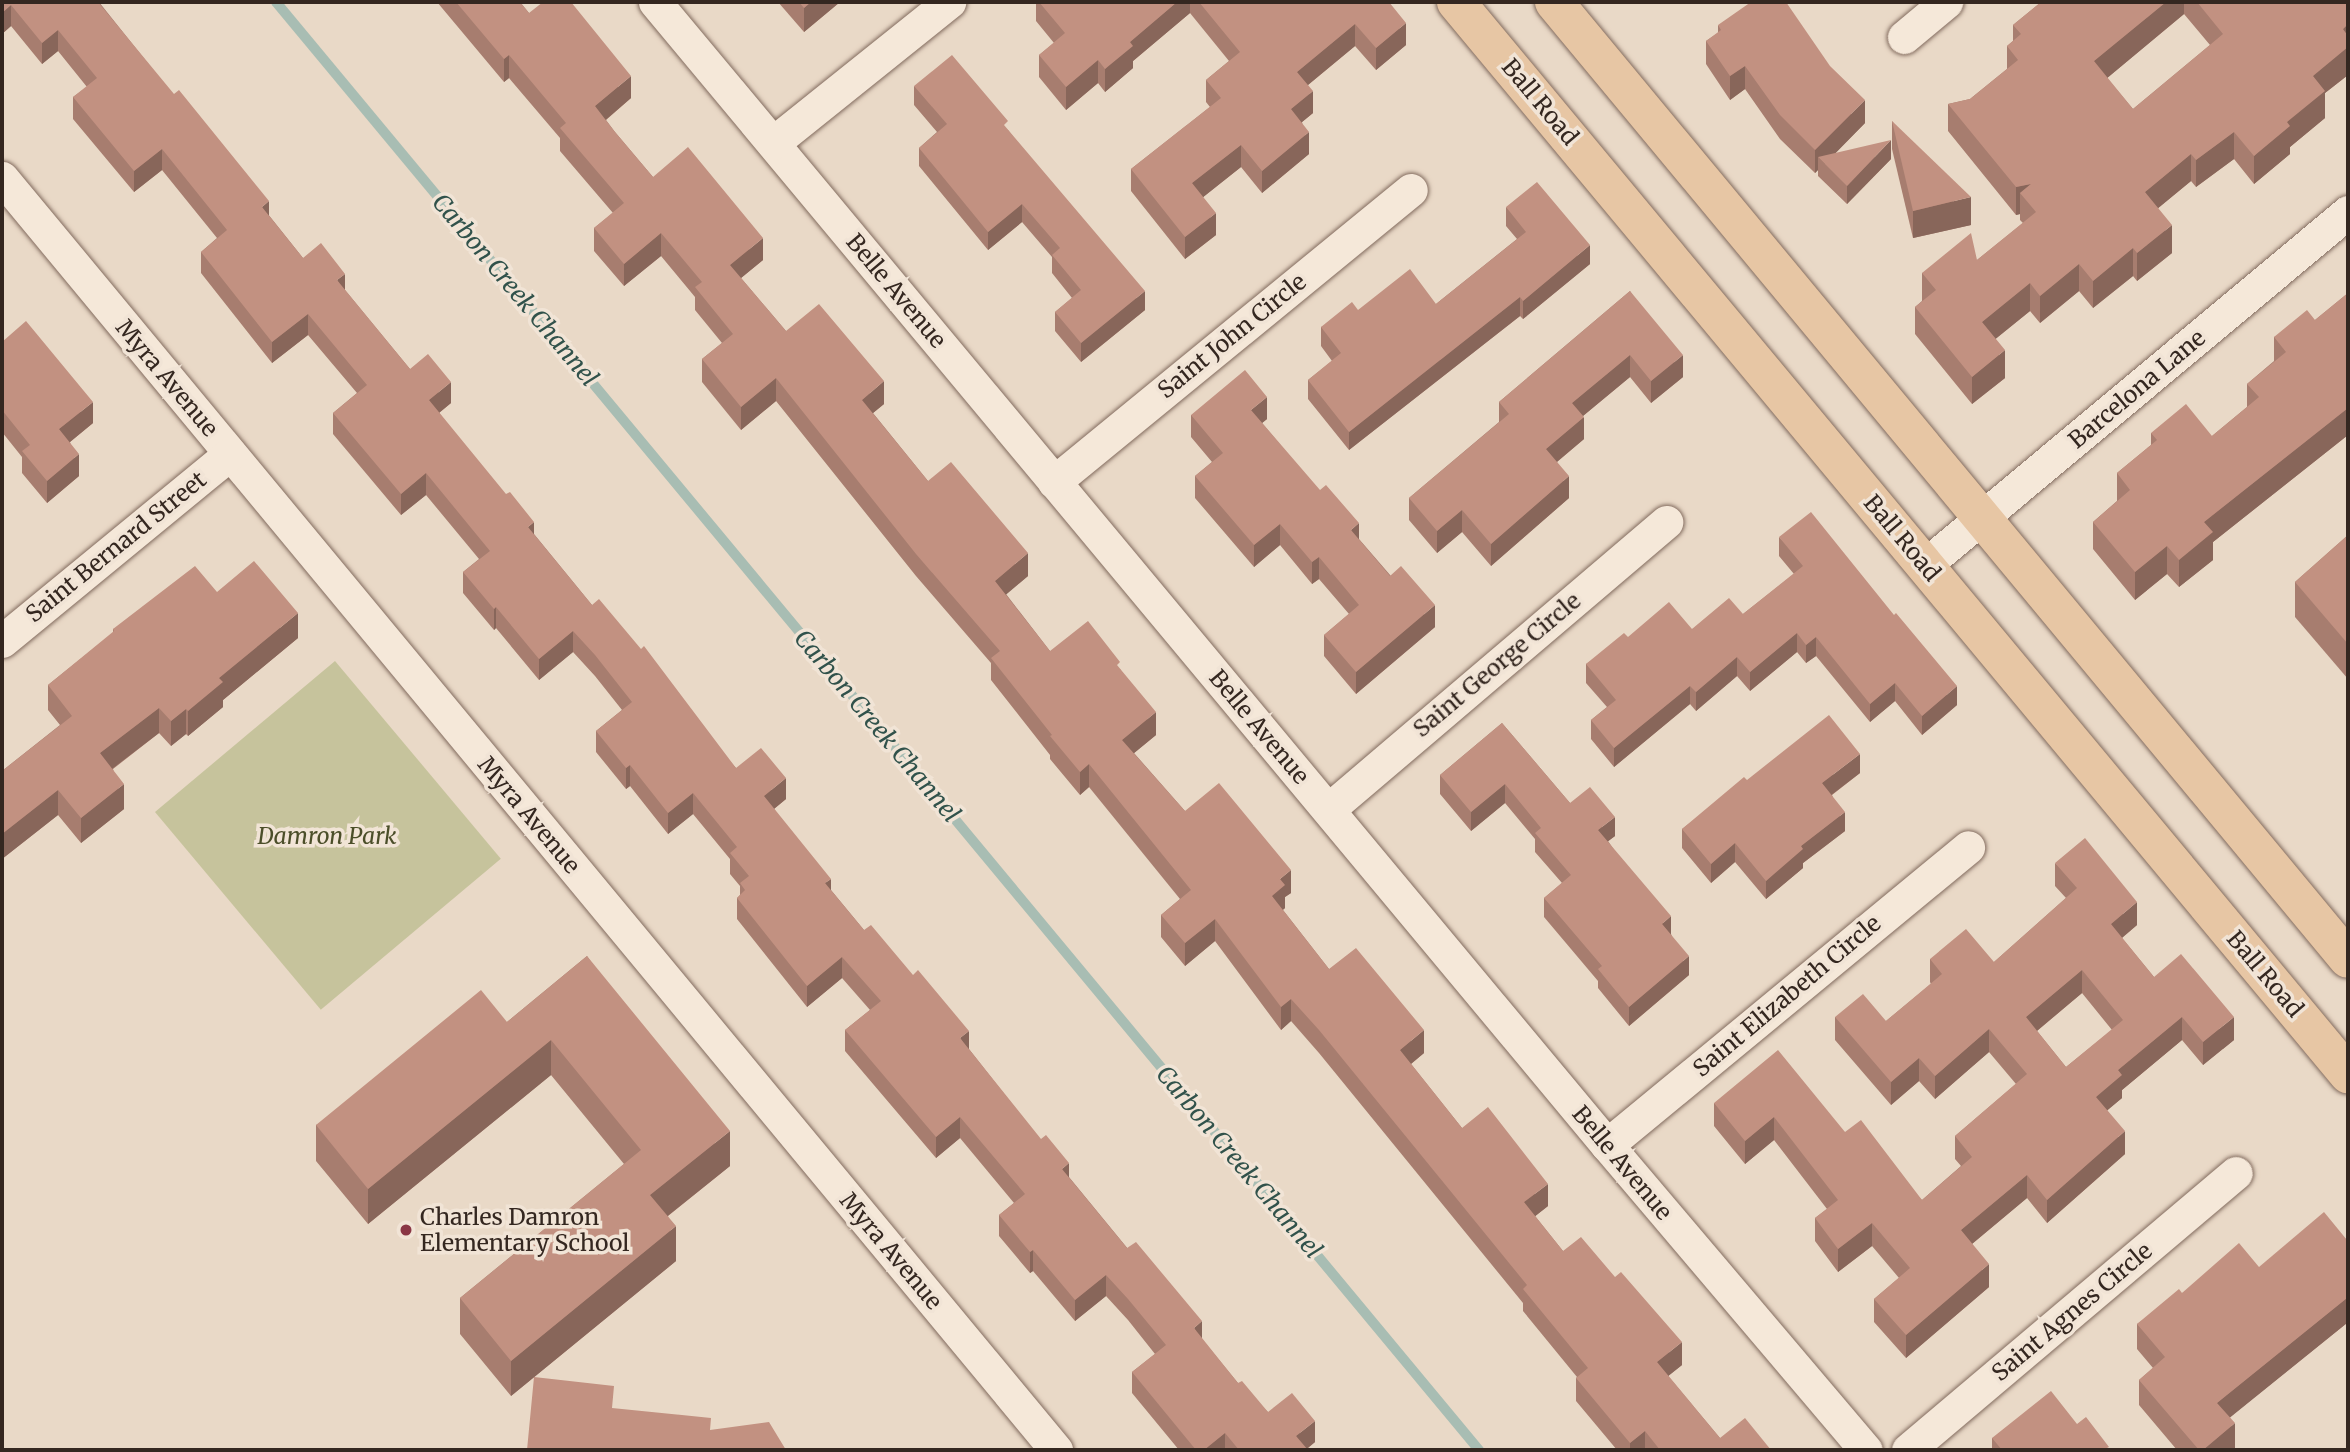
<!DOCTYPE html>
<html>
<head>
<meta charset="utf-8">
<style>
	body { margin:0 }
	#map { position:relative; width:2350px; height:1452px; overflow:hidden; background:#e9d9c7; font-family:Merriweather,serif }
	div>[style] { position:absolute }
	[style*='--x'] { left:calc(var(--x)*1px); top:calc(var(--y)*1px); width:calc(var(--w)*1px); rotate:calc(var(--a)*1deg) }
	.green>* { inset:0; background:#c6c39c; transform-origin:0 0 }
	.stream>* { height:10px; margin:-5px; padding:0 5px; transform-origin:5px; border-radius:5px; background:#a8bdb3 }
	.roads { filter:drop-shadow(0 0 2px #826b5e) drop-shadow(0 0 2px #826b5e) }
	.minor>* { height:33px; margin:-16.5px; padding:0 16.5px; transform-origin:16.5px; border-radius:16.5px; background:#f5e8d9 }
	.primary>* { height:38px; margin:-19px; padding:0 19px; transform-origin:19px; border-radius:19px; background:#e7c6a4 }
	.wall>* { inset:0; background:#a77d6f }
	.shaded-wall>* { inset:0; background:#88665a }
	.building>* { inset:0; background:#c29181 }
	.dots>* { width:19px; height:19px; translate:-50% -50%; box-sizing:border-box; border:4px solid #f1e4d6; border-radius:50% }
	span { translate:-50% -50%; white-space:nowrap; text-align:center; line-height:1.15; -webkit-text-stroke:7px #f1e4d6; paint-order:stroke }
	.street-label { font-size:23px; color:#342720 }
	.park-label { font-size:23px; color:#4b4e29; font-style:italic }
	.poi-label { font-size:23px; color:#342720 }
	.left { translate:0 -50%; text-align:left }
	.water-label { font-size:24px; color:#31524b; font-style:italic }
	.frame { position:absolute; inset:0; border:4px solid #342720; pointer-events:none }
</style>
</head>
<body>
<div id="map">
	<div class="green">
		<i style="left:335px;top:661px;width:258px;height:235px;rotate:50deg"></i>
	</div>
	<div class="stream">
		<i style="--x:276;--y:2;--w:1883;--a:50.28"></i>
	</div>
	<div class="roads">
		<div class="minor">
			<i style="--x:655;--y:2;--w:1488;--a:50.21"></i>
			<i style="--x:1607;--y:1145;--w:400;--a:49.7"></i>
			<i style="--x:1904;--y:37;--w:55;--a:-39.8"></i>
			<i style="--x:773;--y:143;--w:226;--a:-38.7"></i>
			<i style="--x:2;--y:178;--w:1652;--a:50.35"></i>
			<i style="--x:1054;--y:482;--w:461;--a:-39.3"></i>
			<i style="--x:1925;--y:565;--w:551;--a:-39.85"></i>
			<i style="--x:2;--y:641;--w:295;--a:-39.4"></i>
			<i style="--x:1329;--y:809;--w:443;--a:-40.4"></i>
			<i style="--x:1607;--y:1145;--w:468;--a:-39.5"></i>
			<i style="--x:1908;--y:1450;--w:429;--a:-40.2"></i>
		</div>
		<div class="primary">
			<i style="--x:1456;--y:2;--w:1395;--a:50.24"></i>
			<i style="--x:1554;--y:2;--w:1243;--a:50.32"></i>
		</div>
	</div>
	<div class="wall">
		<i style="clip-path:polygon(2px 2px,99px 2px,303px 258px,345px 290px,410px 369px,451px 403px,439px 413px,534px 534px,592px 605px,736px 768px,786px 799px,774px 809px,831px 890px,864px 930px,969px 1049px,1069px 1177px,1238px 1383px,1268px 1412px,1315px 1442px,1307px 1449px,1308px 1450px,1179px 1450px,1132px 1393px,1132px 1372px,1155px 1354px,1128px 1320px,1106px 1296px,1075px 1321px,1033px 1271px,1030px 1273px,999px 1236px,999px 1215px,1014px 1203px,960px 1138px,936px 1158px,845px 1051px,845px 1030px,870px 1010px,842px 978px,807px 1007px,737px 919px,737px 898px,740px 895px,740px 886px,730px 874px,730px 859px,693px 814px,668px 834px,630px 786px,626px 789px,596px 752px,596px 731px,622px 710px,595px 676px,573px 652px,539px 680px,496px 628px,494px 630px,463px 593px,463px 572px,479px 559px,426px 495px,401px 515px,333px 434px,333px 413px,357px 393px,308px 335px,272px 363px,201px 273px,201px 252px,217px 238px,162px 170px,134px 192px,73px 119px,73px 97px,87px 87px,58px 51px,42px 64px,11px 26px,2px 34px)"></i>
		<i style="clip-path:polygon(437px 2px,520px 2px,529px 13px,631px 98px,606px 120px,615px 132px,653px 177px,763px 260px,741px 278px,786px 331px,884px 404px,873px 413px,928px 481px,1028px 576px,1006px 594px,1050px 651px,1120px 669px,1156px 735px,1134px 753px,1185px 811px,1291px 893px,1285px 897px,1285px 908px,1283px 910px,1329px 969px,1424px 1053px,1411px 1064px,1462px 1128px,1548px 1206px,1535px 1216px,1563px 1251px,1682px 1365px,1668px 1376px,1720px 1438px,1771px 1450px,1617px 1450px,1576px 1401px,1576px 1378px,1577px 1377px,1523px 1311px,1523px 1303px,1319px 1053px,1291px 1021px,1281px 1030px,1215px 941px,1185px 966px,1161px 937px,1161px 915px,1180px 899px,1089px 787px,1080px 795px,1050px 759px,1050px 755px,991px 680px,991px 663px,916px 576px,776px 401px,741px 430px,702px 382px,702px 359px,722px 343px,695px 310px,695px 297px,661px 256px,624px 286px,594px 251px,594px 228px,613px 213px,560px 151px,560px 138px,509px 78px,504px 82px)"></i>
		<i style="clip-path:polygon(778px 2px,840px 2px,804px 32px)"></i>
		<i style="clip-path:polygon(1036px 2px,1389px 2px,1406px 45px,1376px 70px,1355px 46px,1308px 85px,1313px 113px,1302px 122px,1309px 154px,1262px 193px,1241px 167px,1203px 197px,1216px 235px,1185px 259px,1131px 191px,1131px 169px,1210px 107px,1206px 102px,1206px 80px,1229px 61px,1190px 13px,1133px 61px,1133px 68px,1105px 92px,1098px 83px,1066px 110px,1039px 77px,1039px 55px,1054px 43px,1036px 21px)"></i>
		<i style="clip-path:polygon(evenodd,2039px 2px,2348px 2px,2348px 75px,2325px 93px,2325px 118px,2290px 147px,2290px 154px,2254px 184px,2234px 159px,2196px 187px,2191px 181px,2158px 208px,2172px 253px,2137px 281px,2133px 276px,2093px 308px,2079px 291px,2040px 323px,2030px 311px,1995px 339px,2005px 378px,1972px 404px,1915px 334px,1915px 307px,1922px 301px,1922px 273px,1977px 260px,2023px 223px,2020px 220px,2020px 214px,2016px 215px,1948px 131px,1948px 104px,1970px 99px,2007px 69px,2007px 46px,2013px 41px,2013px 25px,2040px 3px,2039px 2px,2184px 14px,2210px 45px,2133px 109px,2107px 78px,2184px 14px)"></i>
		<i style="clip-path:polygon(1718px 25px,1865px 123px,1835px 153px,1891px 159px,1847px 204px,1818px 176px,1818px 170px,1815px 173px,1780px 139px,1745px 89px,1730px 100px,1706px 64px,1706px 41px,1718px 33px)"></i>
		<i style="clip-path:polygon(914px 86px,1008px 130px,1145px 310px,1081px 362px,1055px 331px,1055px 312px,1072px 298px,1052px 273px,1052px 257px,1022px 222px,988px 250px,919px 166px,919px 148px,937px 132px,914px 105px)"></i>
		<i style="clip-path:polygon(1892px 121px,1971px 225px,1913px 238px,1892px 149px)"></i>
		<i style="clip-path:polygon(1506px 207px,1590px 264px,1523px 319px,1520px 316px,1349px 450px,1308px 399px,1308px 380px,1332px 361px,1321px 346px,1321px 327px,1358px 310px,1436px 304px,1517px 239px,1506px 226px)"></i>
		<i style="clip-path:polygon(1630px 291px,1683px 377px,1651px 403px,1630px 377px,1583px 416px,1584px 439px,1557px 462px,1569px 498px,1491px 566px,1462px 532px,1437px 553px,1409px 520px,1409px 498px,1499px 422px,1499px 402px)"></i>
		<i style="clip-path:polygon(2348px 293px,2348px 436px,2348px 435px,2213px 542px,2213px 560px,2179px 587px,2167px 574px,2135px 600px,2093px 549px,2093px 522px,2117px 501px,2117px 473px,2151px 445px,2151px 433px,2212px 436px,2247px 407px,2247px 384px,2274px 361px,2274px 337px,2315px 320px)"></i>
		<i style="clip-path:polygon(2px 342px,93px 423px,70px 442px,79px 476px,47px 503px,22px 473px,22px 457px,2px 432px)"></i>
		<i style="clip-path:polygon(1191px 415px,1267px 419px,1262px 423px,1359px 539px,1435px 627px,1356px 694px,1324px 656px,1324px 635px,1349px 614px,1319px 579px,1312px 584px,1280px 545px,1254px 567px,1195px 498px,1195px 476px,1212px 462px,1191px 437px)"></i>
		<i style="clip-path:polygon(2348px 535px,2348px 679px,2295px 617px,2295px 582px)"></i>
		<i style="clip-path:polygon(1779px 537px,1957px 705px,1922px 735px,1895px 701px,1870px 722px,1816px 656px,1806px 663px,1797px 652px,1750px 691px,1737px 676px,1696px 711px,1690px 704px,1614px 767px,1591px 739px,1591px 720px,1607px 707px,1586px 683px,1586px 664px,1628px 637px,1692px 629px,1743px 614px,1794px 574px,1779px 556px)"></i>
		<i style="clip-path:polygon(217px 592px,298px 638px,223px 700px,223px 707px,188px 736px,186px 734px,171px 746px,159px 733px,113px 769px,124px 809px,81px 843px,58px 815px,2px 859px,2px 771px,60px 725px,48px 710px,48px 685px,113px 633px,113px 629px)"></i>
		<i style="clip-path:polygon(1502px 723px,1570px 803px,1615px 836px,1608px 841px,1671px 934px,1689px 975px,1629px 1026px,1598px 988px,1598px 981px,1544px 917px,1544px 898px,1562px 883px,1535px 852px,1535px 839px,1505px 803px,1471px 831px,1440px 794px,1440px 775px)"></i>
		<i style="clip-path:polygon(1860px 773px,1832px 795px,1845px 831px,1803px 863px,1803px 868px,1766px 899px,1735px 862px,1711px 883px,1682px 848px,1682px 829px,1747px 780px)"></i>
		<i style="clip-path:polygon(evenodd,2055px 863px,2137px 925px,2122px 938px,2154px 977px,2234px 1040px,2203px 1065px,2182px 1040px,2122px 1090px,2122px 1098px,2107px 1110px,2125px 1154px,2047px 1223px,2027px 1198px,1972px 1244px,1989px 1287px,1906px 1358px,1874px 1322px,1874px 1299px,1899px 1278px,1872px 1246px,1838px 1272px,1815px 1241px,1815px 1218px,1827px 1209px,1774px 1140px,1745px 1164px,1714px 1126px,1714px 1103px,1845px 1132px,1922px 1200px,1961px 1166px,1955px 1159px,1955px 1136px,2016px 1084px,1989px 1052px,1935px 1099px,1919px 1081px,1891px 1105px,1835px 1040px,1835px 1017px,1886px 1021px,1931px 984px,1930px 982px,1930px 959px,1994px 962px,2066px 898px,2055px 886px,2055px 863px,2082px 993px,2112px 1030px,2066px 1067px,2037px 1031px,2082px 993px)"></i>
		<i style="clip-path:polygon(587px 956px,730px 1166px,668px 1216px,676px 1261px,511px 1396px,460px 1334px,460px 1298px,624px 1164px,551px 1075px,368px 1224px,316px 1161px,316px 1125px,507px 1022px)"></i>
		<i style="clip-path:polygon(2348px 1239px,2348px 1325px,2347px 1323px,2230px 1417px,2235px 1449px,2233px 1450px,2177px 1450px,2139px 1405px,2139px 1380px,2153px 1368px,2137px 1349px,2137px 1324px,2182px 1293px)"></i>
		<i style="clip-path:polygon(2077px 1424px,2109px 1450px,1992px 1450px,1992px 1438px)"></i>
	</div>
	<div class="shaded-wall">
		<i style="clip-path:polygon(811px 2px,840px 2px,804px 32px,804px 8px)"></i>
		<i style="clip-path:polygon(1177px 2px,1190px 2px,1190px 13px,1133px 61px,1133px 68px,1105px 92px,1105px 69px,1130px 42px)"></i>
		<i style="clip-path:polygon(2166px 2px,2184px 2px,2184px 14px,2094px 89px,2094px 61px)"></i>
		<i style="clip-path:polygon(11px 5px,11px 26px,2px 34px,2px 13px)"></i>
		<i style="clip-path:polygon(1406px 23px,1406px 45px,1376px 70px,1376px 48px)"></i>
		<i style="clip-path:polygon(1355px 24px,1355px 46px,1297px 94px,1297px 72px)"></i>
		<i style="clip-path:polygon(2348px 24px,2348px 75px,2325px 93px,2325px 118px,2290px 147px,2290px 154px,2254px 184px,2254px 156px,2287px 122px,2313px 76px,2343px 29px)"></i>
		<i style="clip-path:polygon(58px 30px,58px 51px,42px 64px,42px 43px)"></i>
		<i style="clip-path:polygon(509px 55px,509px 78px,504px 82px,504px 59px)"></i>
		<i style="clip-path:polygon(1098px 60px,1098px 83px,1066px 110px,1066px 87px)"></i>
		<i style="clip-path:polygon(1745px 66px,1745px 89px,1730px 100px,1730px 76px)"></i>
		<i style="clip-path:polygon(631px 76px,631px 98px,595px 129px,595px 106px)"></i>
		<i style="clip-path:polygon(1313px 91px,1313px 113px,1291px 131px,1291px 109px)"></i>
		<i style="clip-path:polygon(1865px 100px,1865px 123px,1825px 164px,1818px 157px,1818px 170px,1815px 173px,1815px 150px)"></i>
		<i style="clip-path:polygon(1309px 132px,1309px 154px,1262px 193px,1262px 171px)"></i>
		<i style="clip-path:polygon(2234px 132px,2234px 159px,2196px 187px,2196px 160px)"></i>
		<i style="clip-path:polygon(1891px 140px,1891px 159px,1847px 204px,1847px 186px)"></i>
		<i style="clip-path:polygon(1241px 145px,1241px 167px,1192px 206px,1192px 183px)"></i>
		<i style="clip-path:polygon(162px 149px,162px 170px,134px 192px,134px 171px)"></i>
		<i style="clip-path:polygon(2191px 154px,2191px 181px,2145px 219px,2145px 192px)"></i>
		<i style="clip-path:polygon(2031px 184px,2020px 193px,2020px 214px,2016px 215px,2016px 187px)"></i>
		<i style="clip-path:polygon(1971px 197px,1971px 225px,1913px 238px,1913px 211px)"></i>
		<i style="clip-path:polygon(269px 201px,269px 222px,262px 207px)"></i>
		<i style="clip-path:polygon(1022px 204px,1022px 222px,988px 250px,988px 232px)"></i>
		<i style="clip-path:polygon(1216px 213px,1216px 235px,1185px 259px,1185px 237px)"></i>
		<i style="clip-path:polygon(2172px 225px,2172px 253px,2137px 281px,2137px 253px)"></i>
		<i style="clip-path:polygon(661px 233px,661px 256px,624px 286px,624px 264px)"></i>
		<i style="clip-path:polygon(763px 238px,763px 260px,730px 287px,730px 265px)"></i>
		<i style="clip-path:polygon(1590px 245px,1590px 264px,1523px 319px,1523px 301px)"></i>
		<i style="clip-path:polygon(2133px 248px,2133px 276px,2093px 308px,2093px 281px)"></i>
		<i style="clip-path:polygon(2079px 264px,2079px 291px,2040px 323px,2040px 296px)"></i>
		<i style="clip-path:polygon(345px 274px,345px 295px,337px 280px)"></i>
		<i style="clip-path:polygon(2030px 283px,2030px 311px,1982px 350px,1982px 322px)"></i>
		<i style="clip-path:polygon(1145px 291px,1145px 310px,1081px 362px,1081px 343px)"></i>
		<i style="clip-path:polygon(1520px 297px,1520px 316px,1349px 450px,1349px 432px)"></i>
		<i style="clip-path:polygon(308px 314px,308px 335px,272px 363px,272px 342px)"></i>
		<i style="clip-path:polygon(2005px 350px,2005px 378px,1972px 404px,1972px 377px)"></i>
		<i style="clip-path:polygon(1630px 355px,1630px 377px,1572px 425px,1572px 403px)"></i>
		<i style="clip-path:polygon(1683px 355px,1683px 377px,1651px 403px,1651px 381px)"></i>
		<i style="clip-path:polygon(776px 378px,776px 401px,741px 430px,741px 407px)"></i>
		<i style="clip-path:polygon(884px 381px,884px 404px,862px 422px,862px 400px)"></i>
		<i style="clip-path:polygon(451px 382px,451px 403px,429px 421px,429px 400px)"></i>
		<i style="clip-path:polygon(1267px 397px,1267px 419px,1251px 432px,1251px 410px)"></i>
		<i style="clip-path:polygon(93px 402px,93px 423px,59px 451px,59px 429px)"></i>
		<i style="clip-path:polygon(2348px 408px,2348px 435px,2213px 542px,2213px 560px,2179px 587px,2179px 560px,2204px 522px)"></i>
		<i style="clip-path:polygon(1584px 417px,1584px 439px,1546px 471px,1546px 449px)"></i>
		<i style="clip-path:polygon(79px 454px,79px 476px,47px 503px,47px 481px)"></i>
		<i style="clip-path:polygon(426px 473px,426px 495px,401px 515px,401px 494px)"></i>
		<i style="clip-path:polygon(1569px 476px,1569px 498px,1491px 566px,1491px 544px)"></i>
		<i style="clip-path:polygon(1462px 510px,1462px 532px,1437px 553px,1437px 531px)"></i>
		<i style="clip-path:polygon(534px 522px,534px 543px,528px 527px)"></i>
		<i style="clip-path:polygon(1359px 523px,1359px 545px,1351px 530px)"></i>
		<i style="clip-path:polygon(1280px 524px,1280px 545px,1254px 567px,1254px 545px)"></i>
		<i style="clip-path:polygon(2167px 546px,2167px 574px,2135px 600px,2135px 572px)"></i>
		<i style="clip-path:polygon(1028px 553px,1028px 576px,995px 604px,995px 581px)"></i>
		<i style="clip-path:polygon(1319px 557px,1319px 579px,1312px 584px,1312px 562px)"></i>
		<i style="clip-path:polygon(1435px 605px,1435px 627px,1356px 694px,1356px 672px)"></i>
		<i style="clip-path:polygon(496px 607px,496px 628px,494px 630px,494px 609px)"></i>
		<i style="clip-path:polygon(298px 613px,298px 638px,223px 700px,223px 707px,188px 736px,188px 711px,219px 678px)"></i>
		<i style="clip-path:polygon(573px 631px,573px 652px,539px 680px,539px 659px)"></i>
		<i style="clip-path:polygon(1797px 633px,1797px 652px,1750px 691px,1750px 672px)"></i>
		<i style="clip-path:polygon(1816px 637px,1816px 656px,1806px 663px,1806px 645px)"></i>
		<i style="clip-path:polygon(1737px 657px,1737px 676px,1696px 711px,1696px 692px)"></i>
		<i style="clip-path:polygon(1895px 683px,1895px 701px,1870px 722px,1870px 704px)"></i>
		<i style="clip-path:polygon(1690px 686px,1690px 704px,1614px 767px,1614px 748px)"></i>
		<i style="clip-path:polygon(1957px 686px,1957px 705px,1922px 735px,1922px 716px)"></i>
		<i style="clip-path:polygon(159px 708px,159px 733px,100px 778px,100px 753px)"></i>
		<i style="clip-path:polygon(186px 709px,186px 734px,171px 746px,171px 721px)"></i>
		<i style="clip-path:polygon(1156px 712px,1156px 735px,1122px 763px,1122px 740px)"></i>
		<i style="clip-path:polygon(1860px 754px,1860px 773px,1822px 802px,1822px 783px)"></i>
		<i style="clip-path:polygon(1089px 764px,1089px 787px,1080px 795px,1080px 772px)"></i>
		<i style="clip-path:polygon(630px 765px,630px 786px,626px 789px,626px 768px)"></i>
		<i style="clip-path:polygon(786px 778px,786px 799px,764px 817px,764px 796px)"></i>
		<i style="clip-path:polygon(124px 784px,124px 809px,81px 843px,81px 818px)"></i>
		<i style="clip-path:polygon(1505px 784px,1505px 803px,1471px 831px,1471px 812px)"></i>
		<i style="clip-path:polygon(58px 790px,58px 815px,2px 859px,2px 834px)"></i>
		<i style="clip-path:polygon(693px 793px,693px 814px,668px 834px,668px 813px)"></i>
		<i style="clip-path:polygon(1845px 812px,1845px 831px,1803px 863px,1803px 868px,1766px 899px,1766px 881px,1801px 846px)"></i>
		<i style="clip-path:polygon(1615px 817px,1615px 836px,1598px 849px,1598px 830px)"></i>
		<i style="clip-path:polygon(1735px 843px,1735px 862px,1711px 883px,1711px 864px)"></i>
		<i style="clip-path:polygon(1291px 870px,1291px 893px,1285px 897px,1285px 908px,1272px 918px,1272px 896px,1280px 879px)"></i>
		<i style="clip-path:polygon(831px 879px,831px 900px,825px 883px)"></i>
		<i style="clip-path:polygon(2137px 902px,2137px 925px,2111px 947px,2111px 924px)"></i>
		<i style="clip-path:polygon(1671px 916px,1671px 935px,1662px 924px)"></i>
		<i style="clip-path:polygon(1215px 919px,1215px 941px,1185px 966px,1185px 943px)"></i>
		<i style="clip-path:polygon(1689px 956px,1689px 975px,1629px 1026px,1629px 1007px)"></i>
		<i style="clip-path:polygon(842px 957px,842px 978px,807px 1007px,807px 986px)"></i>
		<i style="clip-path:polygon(2082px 970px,2082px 993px,2026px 1040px,2026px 1017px)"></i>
		<i style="clip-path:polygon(1291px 999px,1291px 1021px,1281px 1030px,1281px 1007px)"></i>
		<i style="clip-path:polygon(2182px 1017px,2182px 1040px,2122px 1090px,2122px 1098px,2096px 1120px,2096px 1097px,2118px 1070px)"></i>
		<i style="clip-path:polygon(2234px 1017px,2234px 1040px,2203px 1065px,2203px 1042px)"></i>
		<i style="clip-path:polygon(1989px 1029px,1989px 1052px,1935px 1099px,1935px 1076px)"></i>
		<i style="clip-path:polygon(1424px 1030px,1424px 1053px,1400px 1073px,1400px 1050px)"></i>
		<i style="clip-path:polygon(969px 1031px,969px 1052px,960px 1038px)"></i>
		<i style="clip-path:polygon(551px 1040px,551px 1075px,368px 1224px,368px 1189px)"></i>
		<i style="clip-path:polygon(1919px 1058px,1919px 1081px,1891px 1105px,1891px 1082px)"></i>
		<i style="clip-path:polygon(960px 1117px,960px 1138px,936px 1158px,936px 1137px)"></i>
		<i style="clip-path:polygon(1774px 1117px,1774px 1140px,1745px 1164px,1745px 1141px)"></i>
		<i style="clip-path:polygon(730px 1131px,730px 1166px,650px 1230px,650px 1195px)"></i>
		<i style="clip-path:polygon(2125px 1131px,2125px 1154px,2047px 1223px,2047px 1200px)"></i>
		<i style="clip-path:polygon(1069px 1163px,1069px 1184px,1062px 1169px)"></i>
		<i style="clip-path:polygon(2027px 1175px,2027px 1198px,1961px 1253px,1961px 1230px)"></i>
		<i style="clip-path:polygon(1548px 1184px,1548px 1206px,1524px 1225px,1524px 1202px)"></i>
		<i style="clip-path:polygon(1872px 1223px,1872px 1246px,1838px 1272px,1838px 1249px)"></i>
		<i style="clip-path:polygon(676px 1226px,676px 1261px,511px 1396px,511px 1361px)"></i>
		<i style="clip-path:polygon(1033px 1250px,1033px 1271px,1030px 1273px,1030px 1252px)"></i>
		<i style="clip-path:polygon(1989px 1264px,1989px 1287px,1906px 1358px,1906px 1335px)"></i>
		<i style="clip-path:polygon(1106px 1275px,1106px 1296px,1075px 1321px,1075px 1300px)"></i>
		<i style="clip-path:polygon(2347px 1298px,2347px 1323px,2217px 1428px,2217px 1403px)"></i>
		<i style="clip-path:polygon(1202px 1321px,1202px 1343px,1194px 1328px)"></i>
		<i style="clip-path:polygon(1682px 1342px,1682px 1365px,1657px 1385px,1657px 1362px)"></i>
		<i style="clip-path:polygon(1315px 1421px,1315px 1442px,1305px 1450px,1296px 1436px)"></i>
		<i style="clip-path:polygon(2235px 1423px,2235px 1449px,2233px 1450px,2203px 1450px)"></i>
		<i style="clip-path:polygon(1645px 1431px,1645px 1450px,1630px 1450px,1630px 1443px)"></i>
		<i style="clip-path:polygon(1225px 1433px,1225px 1450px,1204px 1450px)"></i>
	</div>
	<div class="building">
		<i style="clip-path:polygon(2px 2px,98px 2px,174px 94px,179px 90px,269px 201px,262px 207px,303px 258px,321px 243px,345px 274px,337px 280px,410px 369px,428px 354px,451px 382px,429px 400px,506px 494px,510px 492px,534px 522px,528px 527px,592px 605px,599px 599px,641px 649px,644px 646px,736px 768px,761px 748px,786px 778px,764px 796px,831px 879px,825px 883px,864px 930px,871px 925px,913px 975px,918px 970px,969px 1031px,960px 1038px,1041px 1139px,1046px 1135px,1069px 1163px,1062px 1169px,1127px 1248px,1136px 1242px,1202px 1321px,1194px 1328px,1238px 1383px,1242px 1381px,1268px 1412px,1292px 1393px,1315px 1421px,1296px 1436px,1308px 1450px,1239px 1450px,1225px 1433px,1204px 1450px,1196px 1450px,1132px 1372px,1166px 1345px,1128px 1299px,1106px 1275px,1075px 1300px,1033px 1250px,1030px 1252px,999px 1215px,1025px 1194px,960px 1117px,936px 1137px,845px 1030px,881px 1001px,842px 957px,807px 986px,737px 898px,745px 890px,740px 883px,749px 876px,730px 853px,737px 847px,693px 793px,668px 813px,630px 765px,626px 768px,596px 731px,632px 702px,595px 655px,573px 631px,539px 659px,496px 607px,494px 609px,463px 572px,490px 551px,426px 473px,401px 494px,333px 413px,367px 385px,308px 314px,272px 342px,201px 252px,227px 230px,162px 149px,134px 171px,73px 97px,97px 78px,58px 30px,42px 43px,11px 5px,2px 13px)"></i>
		<i style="clip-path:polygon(456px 2px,520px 2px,529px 13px,543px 2px,571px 2px,631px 76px,595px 106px,615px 132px,653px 177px,688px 147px,763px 238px,730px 265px,786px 331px,819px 304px,884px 381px,862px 400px,928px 481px,951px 462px,1028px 553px,995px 581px,1050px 651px,1088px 621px,1120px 662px,1117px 665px,1156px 712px,1122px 740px,1185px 811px,1219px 783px,1291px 870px,1280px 879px,1285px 885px,1272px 896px,1329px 969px,1356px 948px,1424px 1030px,1400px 1050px,1462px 1128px,1488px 1107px,1548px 1184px,1524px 1202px,1563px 1251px,1581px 1237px,1615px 1277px,1621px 1272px,1682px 1342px,1657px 1362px,1720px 1438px,1745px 1418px,1771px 1450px,1660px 1450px,1645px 1431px,1630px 1443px,1576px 1378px,1588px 1368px,1523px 1289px,1527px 1285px,1319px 1030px,1291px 999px,1281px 1007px,1215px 919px,1185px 943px,1161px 915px,1191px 890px,1089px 764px,1080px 772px,1050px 736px,1052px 735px,991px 658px,1000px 651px,916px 554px,776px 378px,741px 407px,702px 359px,733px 334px,695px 287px,702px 282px,661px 233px,624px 264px,594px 228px,624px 203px,560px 128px,566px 123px,509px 55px,504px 59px)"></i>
		<i style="clip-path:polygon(799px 2px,811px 2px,804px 8px)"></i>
		<i style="clip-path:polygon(1039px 2px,1177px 2px,1130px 42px,1133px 46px,1105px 69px,1098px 60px,1066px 87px,1039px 55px,1065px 33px)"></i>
		<i style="clip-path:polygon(1199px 2px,1389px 2px,1406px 23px,1376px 48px,1355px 24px,1297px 72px,1313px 91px,1291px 109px,1309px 132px,1262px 171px,1241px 145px,1192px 183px,1216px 213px,1185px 237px,1131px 169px,1221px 98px,1206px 80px,1240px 52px)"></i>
		<i style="clip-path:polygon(1751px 2px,1786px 2px,1830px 66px,1865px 100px,1815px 150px,1780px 115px,1745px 66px,1730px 76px,1706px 41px,1721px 30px,1718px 25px)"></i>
		<i style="clip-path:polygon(2041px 2px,2166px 2px,2094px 61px,2133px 109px,2223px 34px,2197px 2px,2348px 2px,2348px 24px,2343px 29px,2348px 36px,2348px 47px,2313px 76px,2325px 91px,2287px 122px,2290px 126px,2254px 156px,2234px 132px,2196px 160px,2191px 154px,2145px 192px,2172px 225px,2137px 253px,2133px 248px,2093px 281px,2079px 264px,2040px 296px,2030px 283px,1982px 322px,2005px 350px,1972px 377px,1915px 307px,1936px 290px,1922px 273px,1971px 233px,1977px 260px,2036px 212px,2020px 193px,2031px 184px,2016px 187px,1948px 104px,1970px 99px,2018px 60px,2007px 46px,2021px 34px,2013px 25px)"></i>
		<i style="clip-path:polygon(952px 55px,1008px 121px,1004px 125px,1145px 291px,1081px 343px,1055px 312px,1081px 290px,1052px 255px,1060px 248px,1022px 204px,988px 232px,919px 148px,947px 124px,914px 86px)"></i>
		<i style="clip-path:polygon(1892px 121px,1971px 197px,1913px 211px)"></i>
		<i style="clip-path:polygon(1891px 140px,1847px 186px,1818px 157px)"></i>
		<i style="clip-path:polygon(1537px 182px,1590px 245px,1523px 301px,1520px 297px,1349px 432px,1308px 380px,1341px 353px,1321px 327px,1352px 302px,1358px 310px,1410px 269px,1436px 304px,1526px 232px,1506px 207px)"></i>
		<i style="clip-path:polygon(1630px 291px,1683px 355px,1651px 381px,1630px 355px,1572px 403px,1584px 417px,1546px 449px,1569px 476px,1491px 544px,1462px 510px,1437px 531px,1409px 498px,1509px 414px,1499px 402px)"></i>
		<i style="clip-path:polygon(2348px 293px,2348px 408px,2204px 522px,2213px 532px,2179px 560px,2167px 546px,2135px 572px,2093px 522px,2130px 490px,2117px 473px,2157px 440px,2151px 433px,2186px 404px,2212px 436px,2259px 397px,2247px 384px,2286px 352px,2274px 337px,2307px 310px,2315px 320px)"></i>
		<i style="clip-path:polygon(26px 321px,93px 402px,59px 429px,79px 454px,47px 481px,22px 451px,30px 445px,2px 410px,2px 342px)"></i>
		<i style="clip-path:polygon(1245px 370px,1267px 397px,1251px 410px,1320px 490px,1326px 485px,1359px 523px,1351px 530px,1390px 576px,1401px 566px,1435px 605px,1356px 672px,1324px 635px,1359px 605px,1319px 557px,1312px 562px,1280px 524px,1254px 545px,1195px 476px,1223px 453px,1191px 415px)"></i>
		<i style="clip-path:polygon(1811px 512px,1894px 615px,1896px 613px,1957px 686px,1922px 716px,1895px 683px,1870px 704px,1816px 637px,1806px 645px,1797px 633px,1750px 672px,1737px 657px,1696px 692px,1690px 686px,1614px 748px,1591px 720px,1616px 700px,1586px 664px,1624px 633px,1628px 637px,1669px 602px,1692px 629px,1729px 598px,1743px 614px,1803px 566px,1779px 537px)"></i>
		<i style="clip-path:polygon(2348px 535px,2348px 644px,2295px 582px)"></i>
		<i style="clip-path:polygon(254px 561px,298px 613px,219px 678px,223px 682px,188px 711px,186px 709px,171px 721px,159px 708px,100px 753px,124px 784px,81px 818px,58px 790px,2px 834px,2px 771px,72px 716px,48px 685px,114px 631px,113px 629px,195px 566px,217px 592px)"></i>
		<i style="clip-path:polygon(1829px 715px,1860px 754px,1822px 783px,1845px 812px,1801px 846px,1803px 849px,1766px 881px,1735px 843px,1711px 864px,1682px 829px,1744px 777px,1747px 780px)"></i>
		<i style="clip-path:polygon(1502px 723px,1570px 803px,1590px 787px,1615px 817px,1598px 830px,1671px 916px,1662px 924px,1689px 956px,1629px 1007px,1598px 969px,1602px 966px,1544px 898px,1571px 875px,1535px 833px,1541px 828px,1505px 784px,1471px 812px,1440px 775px)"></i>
		<i style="clip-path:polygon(evenodd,2085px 838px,2137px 902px,2111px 924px,2154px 977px,2181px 954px,2234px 1017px,2203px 1042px,2182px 1017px,2118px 1070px,2122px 1075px,2096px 1097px,2125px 1131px,2047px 1200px,2027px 1175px,1961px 1230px,1989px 1264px,1906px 1335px,1874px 1299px,1910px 1268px,1872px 1223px,1838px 1249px,1815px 1218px,1838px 1200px,1774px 1117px,1745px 1141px,1714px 1103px,1778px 1050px,1845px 1132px,1861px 1120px,1922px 1200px,1972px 1157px,1955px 1136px,2027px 1074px,1989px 1029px,1935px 1076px,1919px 1058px,1891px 1082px,1835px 1017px,1863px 994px,1886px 1021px,1942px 974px,1930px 959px,1966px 929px,1994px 962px,2077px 888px,2055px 863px,2085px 838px,2082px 970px,2123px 1020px,2066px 1067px,2026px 1017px,2082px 970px)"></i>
		<i style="clip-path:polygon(587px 956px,730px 1131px,650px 1195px,676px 1226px,511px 1361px,460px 1298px,641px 1150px,551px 1040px,368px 1189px,316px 1125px,481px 990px,507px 1022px)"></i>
		<i style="clip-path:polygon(2324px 1212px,2347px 1240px,2348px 1239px,2348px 1299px,2347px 1298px,2217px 1403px,2235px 1423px,2203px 1450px,2199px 1450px,2139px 1380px,2165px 1357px,2137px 1324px,2179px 1289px,2182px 1293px,2239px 1243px,2259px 1267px)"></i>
		<i style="clip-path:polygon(534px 1377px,614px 1386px,612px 1408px,711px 1418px,710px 1430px,769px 1422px,786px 1450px,527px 1450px)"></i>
		<i style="clip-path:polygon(2051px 1391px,2077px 1424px,2086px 1417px,2109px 1447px,2105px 1449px,2106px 1450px,2056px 1450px,2055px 1448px,2053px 1450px,2002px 1450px,1992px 1438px)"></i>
	</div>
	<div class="dots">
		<i style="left:406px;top:1230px;background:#8a3645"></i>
	</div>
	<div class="street-label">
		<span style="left:1540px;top:102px;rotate:50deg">Ball Road</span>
		<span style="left:896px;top:291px;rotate:50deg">Belle Avenue</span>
		<span style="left:1232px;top:336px;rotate:-39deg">Saint John Circle</span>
		<span style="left:167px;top:378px;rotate:50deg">Myra Avenue</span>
		<span style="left:2137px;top:389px;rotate:-40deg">Barcelona Lane</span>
		<span style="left:1902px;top:538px;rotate:50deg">Ball Road</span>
		<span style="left:116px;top:547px;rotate:-39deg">Saint Bernard Street</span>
		<span style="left:1497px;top:665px;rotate:-40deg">Saint George Circle</span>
		<span style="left:1259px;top:727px;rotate:50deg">Belle Avenue</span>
		<span style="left:529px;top:815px;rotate:50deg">Myra Avenue</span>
		<span style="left:2265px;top:974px;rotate:50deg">Ball Road</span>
		<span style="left:1787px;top:996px;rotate:-40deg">Saint Elizabeth Circle</span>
		<span style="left:1622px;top:1163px;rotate:50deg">Belle Avenue</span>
		<span style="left:891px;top:1251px;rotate:50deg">Myra Avenue</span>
		<span style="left:2072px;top:1312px;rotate:-40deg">Saint Agnes Circle</span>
	</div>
	<div class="park-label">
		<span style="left:327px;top:836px">Damron Park</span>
	</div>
	<div class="poi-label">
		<span class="left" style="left:420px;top:1230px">Charles Damron<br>Elementary School</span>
	</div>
	<div class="water-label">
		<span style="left:515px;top:290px;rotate:50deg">Carbon Creek Channel</span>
		<span style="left:877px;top:726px;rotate:50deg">Carbon Creek Channel</span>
		<span style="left:1239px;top:1162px;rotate:50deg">Carbon Creek Channel</span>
	</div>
	<div class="frame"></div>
</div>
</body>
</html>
